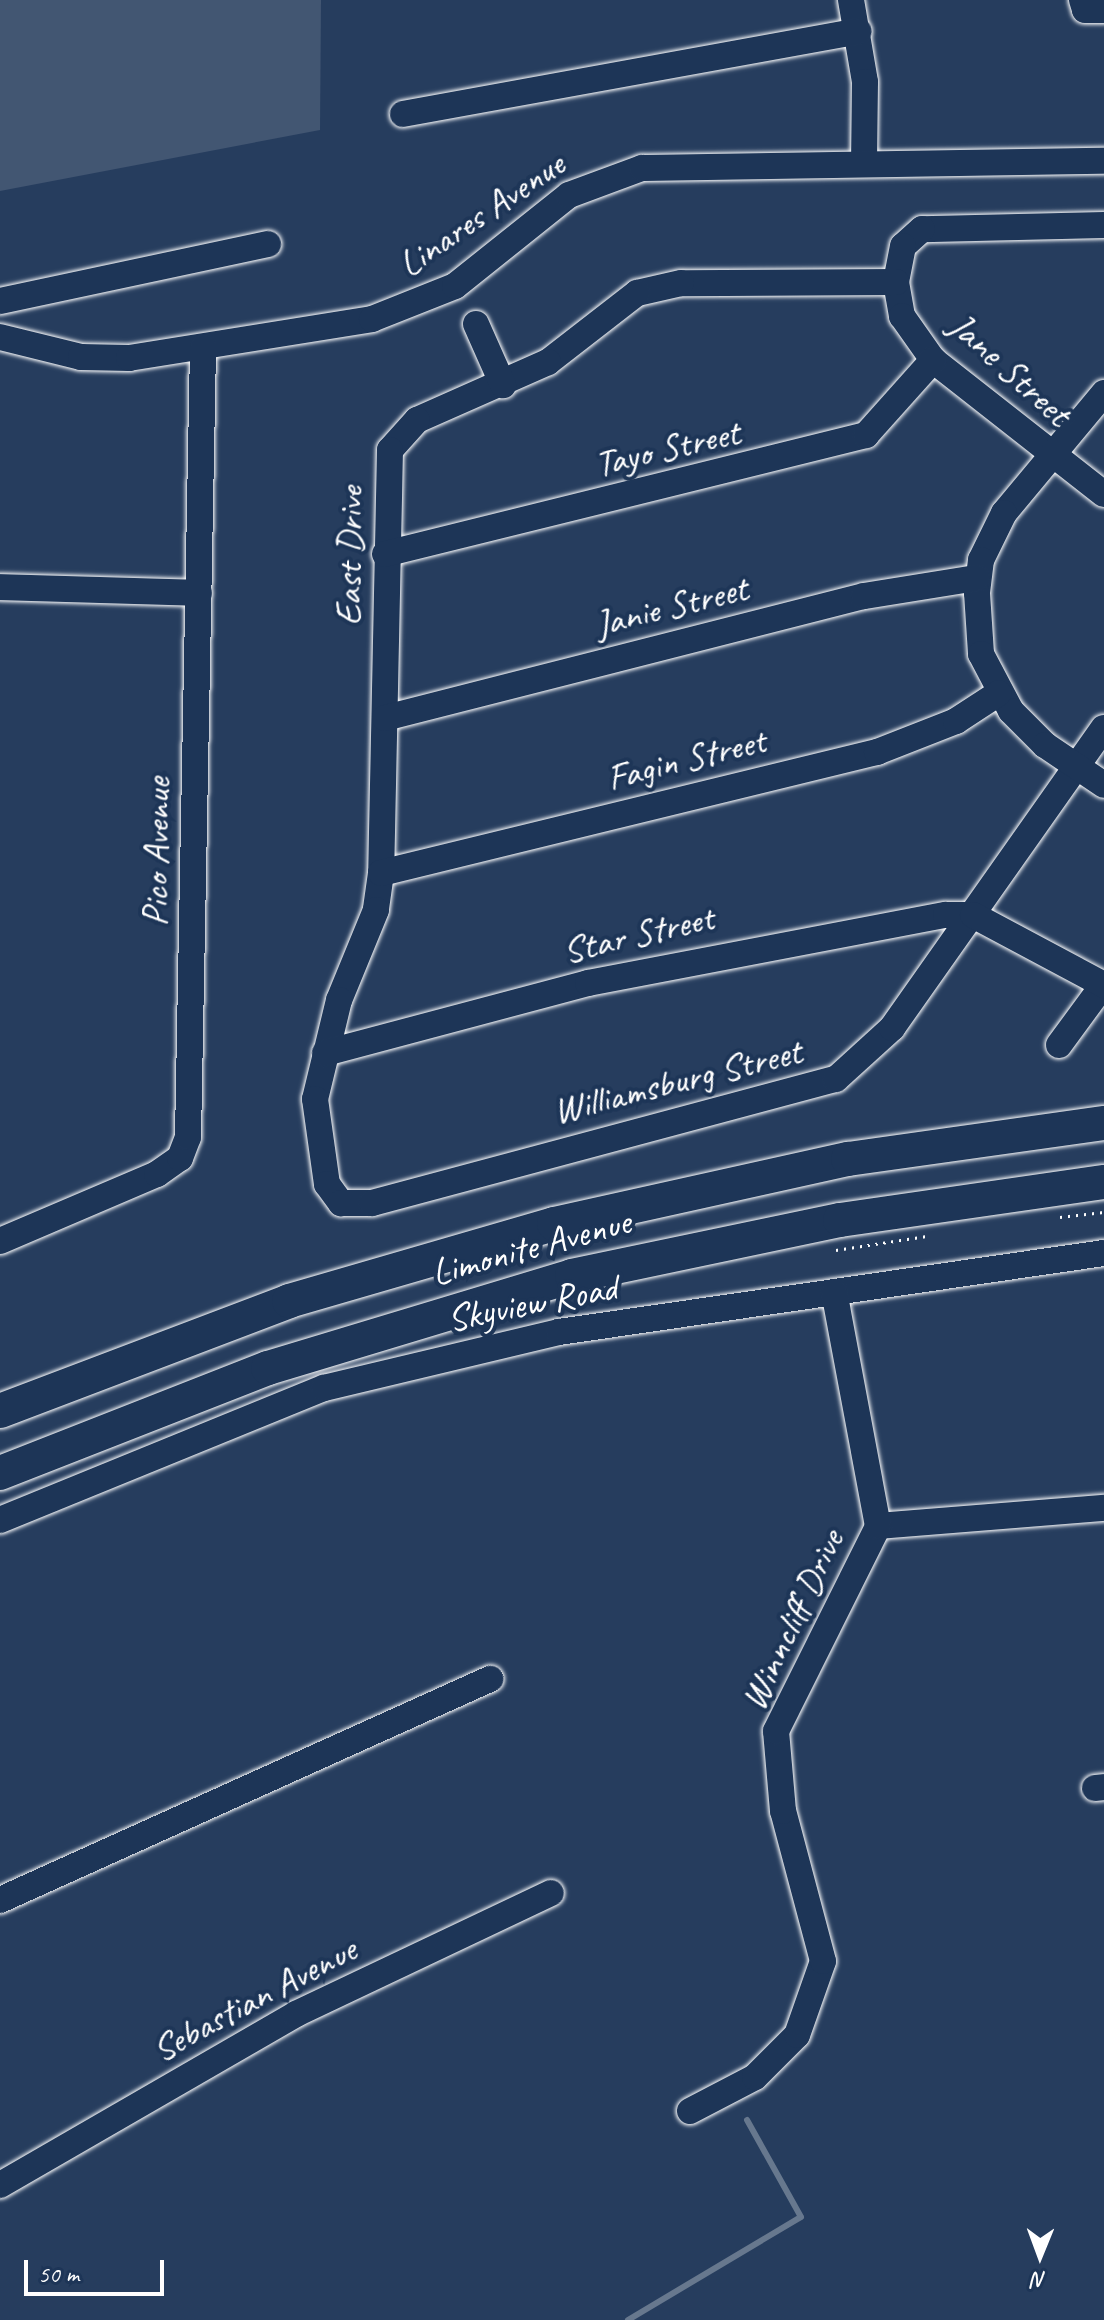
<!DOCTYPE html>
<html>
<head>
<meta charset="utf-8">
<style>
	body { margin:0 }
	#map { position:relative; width:1104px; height:2320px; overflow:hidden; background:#263d5e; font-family:Caveat,sans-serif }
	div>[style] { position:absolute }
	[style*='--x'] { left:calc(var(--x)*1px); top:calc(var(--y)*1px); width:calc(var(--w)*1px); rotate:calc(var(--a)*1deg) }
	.green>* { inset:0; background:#425672 }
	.stream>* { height:6px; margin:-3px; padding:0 3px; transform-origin:3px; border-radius:3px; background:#67788e }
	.path>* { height:3px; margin-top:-1.5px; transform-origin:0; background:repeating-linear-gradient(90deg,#fff 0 2px,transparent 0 8px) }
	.roads { filter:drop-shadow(0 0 2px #fff) drop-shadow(0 0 2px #fff) }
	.minor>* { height:26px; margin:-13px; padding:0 13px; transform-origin:13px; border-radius:13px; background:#1d3557 }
	.major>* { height:34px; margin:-17px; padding:0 17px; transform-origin:17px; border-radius:17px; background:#1d3557 }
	span { translate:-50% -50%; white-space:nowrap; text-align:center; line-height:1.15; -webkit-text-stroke:8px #1d3557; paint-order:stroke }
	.street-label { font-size:38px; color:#fff }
	.north { position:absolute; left:1000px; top:2216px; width:80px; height:80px; -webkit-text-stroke:6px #1d3557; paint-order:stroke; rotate:181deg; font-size:22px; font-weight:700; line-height:32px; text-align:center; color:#fff }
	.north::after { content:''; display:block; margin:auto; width:28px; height:36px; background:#fff; clip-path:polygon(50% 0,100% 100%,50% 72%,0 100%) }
	.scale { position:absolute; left:24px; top:2260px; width:140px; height:36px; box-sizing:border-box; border:4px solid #fff; border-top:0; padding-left:10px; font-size:24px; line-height:28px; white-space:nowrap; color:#fff; -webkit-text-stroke:6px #1d3557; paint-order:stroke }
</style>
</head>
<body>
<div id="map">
	<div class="green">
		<i style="clip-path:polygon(0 0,321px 0,320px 130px,0 191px)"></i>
	</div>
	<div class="stream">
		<i style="--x:628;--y:2320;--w:201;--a:-30.8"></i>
		<i style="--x:801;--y:2217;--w:111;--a:-119.1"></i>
	</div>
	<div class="path">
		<i style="--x:1060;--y:1217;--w:44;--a:-6.5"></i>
		<i style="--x:836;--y:1250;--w:92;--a:-8.7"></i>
	</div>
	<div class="roads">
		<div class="minor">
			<i style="--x:851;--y:0;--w:83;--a:80.3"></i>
			<i style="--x:865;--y:82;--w:80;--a:90.7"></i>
			<i style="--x:1082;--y:0;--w:10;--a:73"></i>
			<i style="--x:1085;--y:10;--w:19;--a:0"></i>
			<i style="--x:403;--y:114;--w:463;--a:-10.3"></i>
			<i style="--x:1104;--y:225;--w:182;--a:178.7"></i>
			<i style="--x:922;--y:229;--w:25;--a:138"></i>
			<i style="--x:903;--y:246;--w:37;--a:101"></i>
			<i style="--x:896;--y:282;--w:35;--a:80"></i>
			<i style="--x:902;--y:316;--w:54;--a:54.8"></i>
			<i style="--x:933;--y:360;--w:217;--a:38.1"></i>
			<i style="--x:896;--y:282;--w:215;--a:179.7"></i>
			<i style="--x:681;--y:283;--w:45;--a:167.2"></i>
			<i style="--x:637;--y:293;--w:113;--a:142.2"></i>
			<i style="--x:548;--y:362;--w:143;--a:156.1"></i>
			<i style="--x:417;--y:420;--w:40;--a:132"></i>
			<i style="--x:390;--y:450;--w:423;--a:91.2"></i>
			<i style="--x:381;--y:873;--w:37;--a:98"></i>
			<i style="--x:376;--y:910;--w:97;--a:112.3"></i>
			<i style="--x:339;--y:1000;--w:102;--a:103.6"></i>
			<i style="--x:315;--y:1099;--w:86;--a:82"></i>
			<i style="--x:327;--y:1184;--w:24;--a:54"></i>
			<i style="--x:341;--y:1203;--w:31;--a:0"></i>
			<i style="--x:372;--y:1203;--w:480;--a:-15"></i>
			<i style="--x:836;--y:1079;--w:76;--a:-42.3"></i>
			<i style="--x:892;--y:1028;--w:367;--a:-54.8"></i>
			<i style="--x:0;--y:301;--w:274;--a:-12"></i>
			<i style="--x:476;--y:324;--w:67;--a:66.1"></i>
			<i style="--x:0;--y:337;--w:83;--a:13.9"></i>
			<i style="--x:81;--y:357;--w:48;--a:1.2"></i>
			<i style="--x:129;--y:358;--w:246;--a:-9.1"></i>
			<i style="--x:372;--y:319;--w:89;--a:-21.7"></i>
			<i style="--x:455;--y:286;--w:146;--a:-38.6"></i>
			<i style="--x:569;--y:195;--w:78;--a:-20.3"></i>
			<i style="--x:642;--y:168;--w:462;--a:-0.9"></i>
			<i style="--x:1104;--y:393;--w:156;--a:129.8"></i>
			<i style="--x:1004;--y:513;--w:52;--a:116.1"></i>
			<i style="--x:981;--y:560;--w:33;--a:97"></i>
			<i style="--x:977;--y:593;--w:61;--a:86.2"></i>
			<i style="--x:981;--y:654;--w:64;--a:62.2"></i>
			<i style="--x:1011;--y:711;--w:48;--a:45"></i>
			<i style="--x:1045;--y:745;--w:71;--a:34.1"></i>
			<i style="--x:385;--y:554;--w:496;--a:-13.9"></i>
			<i style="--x:866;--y:435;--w:101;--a:-48.2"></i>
			<i style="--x:0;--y:587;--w:199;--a:1.7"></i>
			<i style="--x:385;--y:718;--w:494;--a:-14.3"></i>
			<i style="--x:864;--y:596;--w:114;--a:-9.1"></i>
			<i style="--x:381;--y:873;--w:511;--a:-13.71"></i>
			<i style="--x:877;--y:752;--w:85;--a:-21.4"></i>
			<i style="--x:956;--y:721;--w:51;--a:-33.1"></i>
			<i style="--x:1059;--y:1045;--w:74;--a:-53.7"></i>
			<i style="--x:325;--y:1053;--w:272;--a:-14.9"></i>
			<i style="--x:588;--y:983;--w:364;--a:-10.8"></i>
			<i style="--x:946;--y:915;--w:27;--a:0"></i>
			<i style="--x:973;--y:915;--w:149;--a:28.1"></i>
			<i style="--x:0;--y:1241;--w:171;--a:-23.1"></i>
			<i style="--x:157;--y:1174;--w:28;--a:-35"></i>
			<i style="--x:180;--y:1158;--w:22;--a:-69"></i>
			<i style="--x:188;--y:1137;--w:790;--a:-88.91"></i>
			<i style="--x:0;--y:1520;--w:350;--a:-22.2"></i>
			<i style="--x:324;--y:1388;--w:242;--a:-13.4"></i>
			<i style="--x:559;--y:1332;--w:551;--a:-8.25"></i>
			<i style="--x:878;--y:1526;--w:227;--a:-4.6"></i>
			<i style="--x:1095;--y:1788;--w:9;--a:-6"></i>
			<i style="--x:0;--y:1900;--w:538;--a:-24.28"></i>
			<i style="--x:690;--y:2111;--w:73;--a:-27.6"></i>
			<i style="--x:755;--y:2077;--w:59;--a:-45"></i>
			<i style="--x:797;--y:2035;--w:78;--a:-70.6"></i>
			<i style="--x:823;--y:1961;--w:155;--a:-104.9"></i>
			<i style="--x:783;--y:1811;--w:80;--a:-95"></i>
			<i style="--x:776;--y:1731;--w:229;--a:-63.5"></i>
			<i style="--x:878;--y:1526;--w:238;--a:-100.6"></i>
			<i style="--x:0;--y:2185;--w:342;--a:-30"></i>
			<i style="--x:296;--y:2014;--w:282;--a:-25.4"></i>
		</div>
		<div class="major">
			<i style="--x:0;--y:1411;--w:309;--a:-20.8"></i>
			<i style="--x:289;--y:1301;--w:276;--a:-16.2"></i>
			<i style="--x:554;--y:1224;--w:301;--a:-12.5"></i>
			<i style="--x:848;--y:1159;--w:259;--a:-8"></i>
			<i style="--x:0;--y:1473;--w:288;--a:-21.4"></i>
			<i style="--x:268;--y:1368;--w:318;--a:-16.8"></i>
			<i style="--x:572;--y:1276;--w:274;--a:-11.8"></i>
			<i style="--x:840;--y:1220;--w:267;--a:-8.2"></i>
		</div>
	</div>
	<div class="street-label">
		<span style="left:481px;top:214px;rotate:-34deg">Linares Avenue</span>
		<span style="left:1010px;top:369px;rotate:42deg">Jane Street</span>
		<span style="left:667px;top:448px;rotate:-13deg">Tayo Street</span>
		<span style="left:349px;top:556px;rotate:-89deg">East Drive</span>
		<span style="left:671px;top:606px;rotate:-14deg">Janie Street</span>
		<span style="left:686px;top:759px;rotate:-14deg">Fagin Street</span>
		<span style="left:156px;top:852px;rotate:-89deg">Pico Avenue</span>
		<span style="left:638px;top:934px;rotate:-13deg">Star Street</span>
		<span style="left:677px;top:1081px;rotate:-14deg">Williamsburg Street</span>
		<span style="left:531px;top:1247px;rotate:-15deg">Limonite Avenue</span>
		<span style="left:532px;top:1303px;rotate:-11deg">Skyview Road</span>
		<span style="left:792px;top:1620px;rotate:-65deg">Winncliff Drive</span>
		<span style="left:254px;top:1999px;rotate:-28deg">Sebastian Avenue</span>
	</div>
	<div class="north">N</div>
	<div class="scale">50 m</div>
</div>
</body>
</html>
